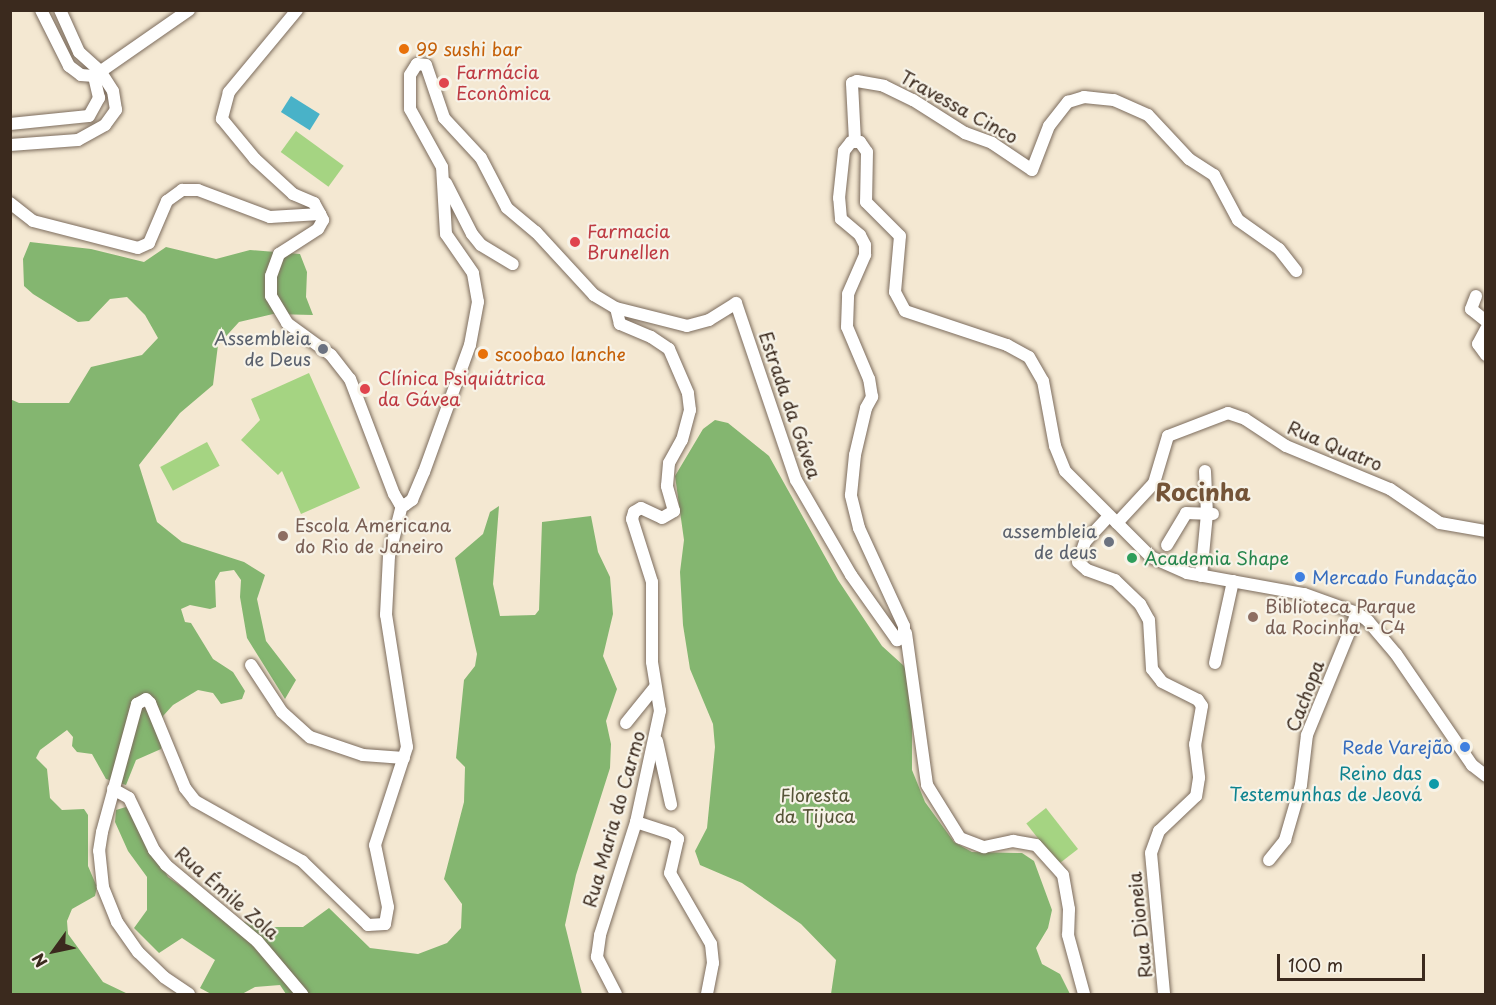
<!DOCTYPE html>
<html>
<head>
<meta charset="utf-8">
<style>
	body { margin:0 }
	#map { position:relative; width:1496px; height:1005px; overflow:hidden; background:#f4e8d2; font-family:"Playpen Sans",sans-serif }
	div>[style] { position:absolute }
	[style*='--x'] { left:calc(var(--x)*1px); top:calc(var(--y)*1px); width:calc(var(--w)*1px); rotate:calc(var(--a)*1deg) }
	.green>* { inset:0; background:#a5d482; transform-origin:0 0 }
	.forest>* { inset:0; background:#84b670 }
	.water>* { inset:0; background:#49b2c8; transform-origin:0 0 }
	.roads { filter:drop-shadow(0 0 2px #7c6c5d) drop-shadow(0 0 2px #7c6c5d) }
	.minor>* { height:12px; margin:-6px; padding:0 6px; transform-origin:6px; border-radius:6px; background:#fff }
	.dots>* { width:16px; height:16px; translate:-50% -50%; box-sizing:border-box; border:3px solid #f7f3e8; border-radius:50% }
	span { translate:-50% -50%; white-space:nowrap; text-align:center; line-height:1.15; -webkit-text-stroke:4.5px #f7f3e8; paint-order:stroke }
	.food-label { font-size:18px; color:#c56008 }
	.left { translate:0 -50%; text-align:left }
	.health-label { font-size:18px; color:#be3a42 }
	.street-label { font-size:18px; color:#3b2a1e }
	.worship-label { font-size:18px; color:#5b616d }
	.right { translate:-100% -50%; text-align:right }
	.education-label { font-size:18px; color:#785e54 }
	.leisure-label { font-size:18px; color:#27864d }
	.shop-label { font-size:18px; color:#366cbe }
	.culture-label { font-size:18px; color:#0d838f }
	.park-label { font-size:18px; color:#565437 }
	.district-label { font-size:24px; color:#745438; font-weight:700 }
	.frame { position:absolute; inset:0; border:12px solid #3b2a1e; pointer-events:none }
	.north { position:absolute; left:24px; top:921px; width:60px; height:60px; -webkit-text-stroke:4px #f7f3e8; paint-order:stroke; rotate:237deg; font-size:16px; font-weight:700; line-height:24px; text-align:center; color:#3b2a1e }
	.north::after { content:''; display:block; margin:auto; width:21px; height:27px; background:#3b2a1e; clip-path:polygon(50% 0,100% 100%,50% 72%,0 100%) }
	.scale { position:absolute; left:1277px; top:954px; width:148px; height:27px; box-sizing:border-box; border:3px solid #3b2a1e; border-top:0; padding-left:8px; font-size:18px; line-height:21px; white-space:nowrap; color:#3b2a1e; -webkit-text-stroke:4px #f7f3e8; paint-order:stroke }
</style>
</head>
<body>
<div id="map">
	<div class="green">
		<i style="left:296px;top:131px;width:59px;height:26px;rotate:36deg"></i>
		<i style="clip-path:polygon(309px 373px,360px 488px,301px 514px,282px 471px,278px 475px,241px 440px,260px 420px,251px 399px)"></i>
		<i style="left:207px;top:442px;width:27px;height:53px;rotate:62deg"></i>
		<i style="left:1046px;top:808px;width:52px;height:25px;rotate:52deg"></i>
	</div>
	<div class="forest">
		<i style="clip-path:polygon(30px 242px,91px 249px,144px 262px,166px 247px,216px 259px,250px 250px,300px 254px,307px 272px,306px 297px,313px 315px,273px 314px,239px 322px,218px 345px,213px 385px,180px 413px,139px 465px,157px 522px,182px 542px,244px 562px,265px 575px,257px 599px,266px 641px,296px 680px,285px 699px,247px 638px,240px 597px,241px 580px,234px 570px,220px 572px,215px 581px,216px 607px,210px 609px,190px 605px,181px 609px,185px 622px,191px 623px,213px 659px,233px 672px,245px 691px,242px 699px,221px 704px,213px 693px,198px 690px,173px 705px,163px 716px,161px 749px,136px 760px,126px 785px,106px 779px,92px 754px,77px 752px,72px 746px,73px 737px,67px 730px,40px 750px,36px 758px,47px 769px,50px 798px,62px 810px,84px 809px,88px 815px,88px 866px,97px 887px,95px 896px,72px 909px,67px 921px,68px 934px,103px 982px,128px 994px,11px 994px,10px 399px,19px 403px,69px 403px,91px 367px,142px 355px,158px 338px,145px 315px,127px 297px,110px 299px,89px 321px,78px 322px,33px 294px,24px 286px,23px 259px)"></i>
		<i style="clip-path:polygon(715px 420px,728px 423px,769px 456px,838px 580px,882px 646px,904px 666px,912px 682px,912px 770px,925px 802px,954px 842px,972px 852px,1022px 853px,1034px 861px,1052px 910px,1048px 928px,1036px 948px,1042px 964px,1060px 974px,1070px 994px,831px 994px,836px 960px,801px 924px,742px 883px,700px 865px,695px 851px,707px 828px,715px 747px,713px 724px,690px 669px,683px 625px,680px 572px,684px 540px,675px 476px,703px 429px)"></i>
		<i style="clip-path:polygon(499px 506px,493px 584px,500px 616px,535px 615px,539px 610px,542px 522px,591px 516px,598px 552px,610px 577px,613px 614px,603px 656px,617px 689px,606px 721px,611px 744px,610px 768px,576px 875px,565px 925px,582px 994px,286px 994px,280px 985px,255px 987px,242px 994px,211px 994px,200px 988px,215px 960px,182px 938px,159px 953px,134px 928px,147px 910px,147px 877px,128px 851px,115px 822px,116px 810px,126px 807px,135px 818px,168px 877px,216px 911px,257px 927px,303px 927px,329px 908px,370px 948px,418px 954px,447px 943px,461px 928px,462px 904px,444px 879px,464px 802px,465px 767px,456px 758px,464px 680px,475px 666px,477px 654px,455px 558px,483px 534px,490px 512px)"></i>
	</div>
	<div class="water">
		<i style="left:291px;top:96px;width:34px;height:19px;rotate:32deg"></i>
	</div>
	<div class="roads">
		<div class="minor">
			<i style="--x:41;--y:10;--w:63;--a:63.4"></i>
			<i style="--x:69;--y:66;--w:15;--a:37"></i>
			<i style="--x:81;--y:75;--w:13;--a:4"></i>
			<i style="--x:297;--y:10;--w:107;--a:129.7"></i>
			<i style="--x:229;--y:92;--w:28;--a:105"></i>
			<i style="--x:222;--y:119;--w:52;--a:50.5"></i>
			<i style="--x:255;--y:159;--w:52;--a:42.6"></i>
			<i style="--x:293;--y:194;--w:23;--a:23"></i>
			<i style="--x:314;--y:203;--w:13;--a:61"></i>
			<i style="--x:94;--y:76;--w:116;--a:-34.8"></i>
			<i style="--x:10;--y:124;--w:79;--a:-5.8"></i>
			<i style="--x:89;--y:116;--w:21;--a:-61"></i>
			<i style="--x:99;--y:98;--w:23;--a:-103"></i>
			<i style="--x:855;--y:141;--w:58;--a:-93"></i>
			<i style="--x:852;--y:83;--w:5;--a:-22"></i>
			<i style="--x:857;--y:81;--w:27;--a:10"></i>
			<i style="--x:884;--y:86;--w:32;--a:26"></i>
			<i style="--x:913;--y:100;--w:62;--a:32.4"></i>
			<i style="--x:965;--y:133;--w:29;--a:20"></i>
			<i style="--x:992;--y:143;--w:48;--a:34"></i>
			<i style="--x:1032;--y:170;--w:47;--a:-68.9"></i>
			<i style="--x:1049;--y:126;--w:31;--a:-52"></i>
			<i style="--x:1068;--y:102;--w:17;--a:-17"></i>
			<i style="--x:1084;--y:97;--w:30;--a:6"></i>
			<i style="--x:1114;--y:100;--w:37;--a:24"></i>
			<i style="--x:1148;--y:115;--w:60;--a:47"></i>
			<i style="--x:1189;--y:159;--w:30;--a:33"></i>
			<i style="--x:1214;--y:175;--w:51;--a:61.9"></i>
			<i style="--x:1238;--y:220;--w:50;--a:35.3"></i>
			<i style="--x:1279;--y:249;--w:28;--a:52"></i>
			<i style="--x:10;--y:145;--w:68;--a:-4.2"></i>
			<i style="--x:78;--y:140;--w:31;--a:-29"></i>
			<i style="--x:105;--y:125;--w:19;--a:-54"></i>
			<i style="--x:116;--y:110;--w:19;--a:-99"></i>
			<i style="--x:113;--y:91;--w:24;--a:-123"></i>
			<i style="--x:100;--y:71;--w:28;--a:-138"></i>
			<i style="--x:79;--y:52;--w:46;--a:-114.3"></i>
			<i style="--x:446;--y:183;--w:57;--a:63"></i>
			<i style="--x:472;--y:234;--w:14;--a:51"></i>
			<i style="--x:481;--y:245;--w:37;--a:31"></i>
			<i style="--x:10;--y:203;--w:29;--a:38"></i>
			<i style="--x:33;--y:221;--w:108;--a:14.4"></i>
			<i style="--x:138;--y:248;--w:12;--a:-24"></i>
			<i style="--x:149;--y:243;--w:46;--a:-66.8"></i>
			<i style="--x:167;--y:201;--w:19;--a:-36"></i>
			<i style="--x:182;--y:190;--w:16;--a:0"></i>
			<i style="--x:198;--y:190;--w:77;--a:20.6"></i>
			<i style="--x:270;--y:217;--w:50;--a:-3.4"></i>
			<i style="--x:320;--y:214;--w:7;--a:63"></i>
			<i style="--x:323;--y:220;--w:10;--a:119"></i>
			<i style="--x:318;--y:229;--w:46;--a:147.3"></i>
			<i style="--x:279;--y:254;--w:23;--a:110"></i>
			<i style="--x:271;--y:276;--w:20;--a:90"></i>
			<i style="--x:271;--y:296;--w:31;--a:59"></i>
			<i style="--x:287;--y:323;--w:54;--a:36"></i>
			<i style="--x:331;--y:355;--w:31;--a:52"></i>
			<i style="--x:350;--y:379;--w:123;--a:69.1"></i>
			<i style="--x:394;--y:494;--w:12;--a:59"></i>
			<i style="--x:400;--y:504;--w:5;--a:11"></i>
			<i style="--x:405;--y:505;--w:9;--a:-36"></i>
			<i style="--x:412;--y:500;--w:30;--a:-67"></i>
			<i style="--x:424;--y:472;--w:135;--a:-70.1"></i>
			<i style="--x:470;--y:345;--w:44;--a:-79.5"></i>
			<i style="--x:478;--y:302;--w:29;--a:-100"></i>
			<i style="--x:473;--y:273;--w:47;--a:-124.7"></i>
			<i style="--x:446;--y:234;--w:67;--a:-93.4"></i>
			<i style="--x:442;--y:167;--w:66;--a:-118.9"></i>
			<i style="--x:410;--y:109;--w:34;--a:-90"></i>
			<i style="--x:410;--y:75;--w:13;--a:-58"></i>
			<i style="--x:417;--y:64;--w:9;--a:6"></i>
			<i style="--x:426;--y:65;--w:56;--a:71.2"></i>
			<i style="--x:444;--y:118;--w:54;--a:47.2"></i>
			<i style="--x:481;--y:158;--w:56;--a:62.5"></i>
			<i style="--x:507;--y:208;--w:38;--a:40"></i>
			<i style="--x:536;--y:232;--w:86;--a:47.4"></i>
			<i style="--x:594;--y:295;--w:26;--a:31"></i>
			<i style="--x:616;--y:308;--w:73;--a:14.2"></i>
			<i style="--x:687;--y:326;--w:23;--a:-15"></i>
			<i style="--x:709;--y:320;--w:32;--a:-32"></i>
			<i style="--x:736;--y:303;--w:187;--a:71.3"></i>
			<i style="--x:796;--y:480;--w:110;--a:59.9"></i>
			<i style="--x:851;--y:575;--w:80;--a:54.7"></i>
			<i style="--x:897;--y:640;--w:8;--a:-23"></i>
			<i style="--x:904;--y:637;--w:11;--a:-90"></i>
			<i style="--x:904;--y:626;--w:108;--a:-114.7"></i>
			<i style="--x:859;--y:528;--w:34;--a:-104"></i>
			<i style="--x:851;--y:495;--w:40;--a:-84.3"></i>
			<i style="--x:855;--y:455;--w:48;--a:-76.8"></i>
			<i style="--x:866;--y:408;--w:13;--a:-61"></i>
			<i style="--x:872;--y:397;--w:18;--a:-99"></i>
			<i style="--x:869;--y:379;--w:56;--a:-112.9"></i>
			<i style="--x:847;--y:327;--w:33;--a:-88"></i>
			<i style="--x:848;--y:294;--w:43;--a:-66.4"></i>
			<i style="--x:865;--y:255;--w:10;--a:-90"></i>
			<i style="--x:865;--y:245;--w:11;--a:-117"></i>
			<i style="--x:860;--y:235;--w:25;--a:-140"></i>
			<i style="--x:841;--y:219;--w:21;--a:-95"></i>
			<i style="--x:839;--y:198;--w:47;--a:-83.9"></i>
			<i style="--x:844;--y:151;--w:11;--a:-52"></i>
			<i style="--x:851;--y:142;--w:9;--a:0"></i>
			<i style="--x:860;--y:142;--w:12;--a:55"></i>
			<i style="--x:867;--y:152;--w:50;--a:91.1"></i>
			<i style="--x:866;--y:202;--w:48;--a:45"></i>
			<i style="--x:900;--y:236;--w:56;--a:95.1"></i>
			<i style="--x:895;--y:292;--w:21;--a:62"></i>
			<i style="--x:905;--y:311;--w:108;--a:18.4"></i>
			<i style="--x:1007;--y:345;--w:25;--a:29"></i>
			<i style="--x:1029;--y:357;--w:28;--a:60"></i>
			<i style="--x:1043;--y:381;--w:66;--a:79.5"></i>
			<i style="--x:1055;--y:446;--w:27;--a:68"></i>
			<i style="--x:1065;--y:471;--w:122;--a:45"></i>
			<i style="--x:1151;--y:557;--w:39;--a:24"></i>
			<i style="--x:1187;--y:573;--w:119;--a:10.2"></i>
			<i style="--x:1304;--y:594;--w:56;--a:19.7"></i>
			<i style="--x:1357;--y:613;--w:14;--a:36"></i>
			<i style="--x:1368;--y:621;--w:43;--a:49.7"></i>
			<i style="--x:1396;--y:654;--w:135;--a:55.6"></i>
			<i style="--x:1472;--y:765;--w:18;--a:38"></i>
			<i style="--x:1476;--y:296;--w:14;--a:111"></i>
			<i style="--x:1471;--y:309;--w:19;--a:39"></i>
			<i style="--x:1486;--y:329;--w:17;--a:118"></i>
			<i style="--x:1478;--y:344;--w:14;--a:54"></i>
			<i style="--x:1109;--y:516;--w:35;--a:133"></i>
			<i style="--x:1085;--y:542;--w:21;--a:109"></i>
			<i style="--x:1078;--y:562;--w:12;--a:42"></i>
			<i style="--x:1087;--y:570;--w:30;--a:20"></i>
			<i style="--x:1115;--y:580;--w:35;--a:44"></i>
			<i style="--x:1140;--y:604;--w:18;--a:61"></i>
			<i style="--x:1149;--y:620;--w:49;--a:86.5"></i>
			<i style="--x:1152;--y:669;--w:16;--a:52"></i>
			<i style="--x:1162;--y:682;--w:40;--a:26.6"></i>
			<i style="--x:1198;--y:700;--w:7;--a:56"></i>
			<i style="--x:1202;--y:706;--w:39;--a:100"></i>
			<i style="--x:1195;--y:744;--w:34;--a:83"></i>
			<i style="--x:1199;--y:778;--w:18;--a:99"></i>
			<i style="--x:1196;--y:796;--w:51;--a:136.6"></i>
			<i style="--x:1159;--y:831;--w:23;--a:110"></i>
			<i style="--x:1151;--y:853;--w:142;--a:84.7"></i>
			<i style="--x:1117;--y:523;--w:54;--a:-47.2"></i>
			<i style="--x:1154;--y:483;--w:49;--a:-73.4"></i>
			<i style="--x:1168;--y:436;--w:64;--a:-21"></i>
			<i style="--x:1228;--y:413;--w:18;--a:19"></i>
			<i style="--x:1245;--y:419;--w:49;--a:33.4"></i>
			<i style="--x:1286;--y:446;--w:113;--a:22.5"></i>
			<i style="--x:1390;--y:489;--w:60;--a:34.2"></i>
			<i style="--x:1440;--y:523;--w:47;--a:9.9"></i>
			<i style="--x:1167;--y:545;--w:37;--a:-59"></i>
			<i style="--x:1186;--y:513;--w:27;--a:2"></i>
			<i style="--x:1201;--y:576;--w:62;--a:-84.5"></i>
			<i style="--x:1207;--y:514;--w:43;--a:-92.7"></i>
			<i style="--x:906;--y:633;--w:153;--a:82.1"></i>
			<i style="--x:927;--y:785;--w:62;--a:58.1"></i>
			<i style="--x:960;--y:838;--w:26;--a:21"></i>
			<i style="--x:984;--y:847;--w:30;--a:-12"></i>
			<i style="--x:1013;--y:841;--w:23;--a:10"></i>
			<i style="--x:1036;--y:845;--w:40;--a:48"></i>
			<i style="--x:1063;--y:875;--w:35;--a:80"></i>
			<i style="--x:1069;--y:909;--w:26;--a:92"></i>
			<i style="--x:1068;--y:935;--w:61;--a:74.8"></i>
			<i style="--x:1215;--y:663;--w:84;--a:-77.6"></i>
			<i style="--x:251;--y:665;--w:56;--a:56.6"></i>
			<i style="--x:282;--y:712;--w:38;--a:42"></i>
			<i style="--x:310;--y:737;--w:56;--a:18.8"></i>
			<i style="--x:363;--y:755;--w:41;--a:4.2"></i>
			<i style="--x:626;--y:723;--w:46;--a:-51.1"></i>
			<i style="--x:657;--y:741;--w:65;--a:77.5"></i>
			<i style="--x:113;--y:789;--w:18;--a:29"></i>
			<i style="--x:129;--y:798;--w:58;--a:64.3"></i>
			<i style="--x:154;--y:850;--w:19;--a:51"></i>
			<i style="--x:166;--y:865;--w:119;--a:39.9"></i>
			<i style="--x:257;--y:941;--w:70;--a:49.7"></i>
			<i style="--x:636;--y:822;--w:38;--a:18"></i>
			<i style="--x:672;--y:834;--w:8;--a:40"></i>
			<i style="--x:678;--y:839;--w:35;--a:103"></i>
			<i style="--x:670;--y:873;--w:82;--a:60"></i>
			<i style="--x:711;--y:944;--w:19;--a:84"></i>
			<i style="--x:713;--y:963;--w:32;--a:101"></i>
			<i style="--x:1269;--y:860;--w:26;--a:-51"></i>
			<i style="--x:1285;--y:840;--w:57;--a:-73.8"></i>
			<i style="--x:1301;--y:785;--w:50;--a:-83.2"></i>
			<i style="--x:1307;--y:735;--w:132;--a:-67.7"></i>
			<i style="--x:189;--y:994;--w:30;--a:-146"></i>
			<i style="--x:164;--y:977;--w:36;--a:-136"></i>
			<i style="--x:138;--y:952;--w:37;--a:-125"></i>
			<i style="--x:117;--y:922;--w:38;--a:-112"></i>
			<i style="--x:103;--y:887;--w:36;--a:-96"></i>
			<i style="--x:99;--y:851;--w:19;--a:-81"></i>
			<i style="--x:102;--y:832;--w:133;--a:-74.7"></i>
			<i style="--x:137;--y:704;--w:10;--a:-29"></i>
			<i style="--x:146;--y:699;--w:6;--a:45"></i>
			<i style="--x:150;--y:703;--w:92;--a:67.6"></i>
			<i style="--x:185;--y:788;--w:16;--a:52"></i>
			<i style="--x:195;--y:801;--w:123;--a:29.3"></i>
			<i style="--x:302;--y:861;--w:92;--a:44.1"></i>
			<i style="--x:368;--y:925;--w:17;--a:-3"></i>
			<i style="--x:385;--y:924;--w:17;--a:-80"></i>
			<i style="--x:388;--y:907;--w:63;--a:-101.8"></i>
			<i style="--x:375;--y:845;--w:103;--a:-71.9"></i>
			<i style="--x:407;--y:747;--w:134;--a:-99"></i>
			<i style="--x:386;--y:615;--w:59;--a:-87.1"></i>
			<i style="--x:389;--y:556;--w:53;--a:-75.7"></i>
			<i style="--x:616;--y:994;--w:42;--a:-117.2"></i>
			<i style="--x:597;--y:957;--w:22;--a:-82"></i>
			<i style="--x:600;--y:935;--w:119;--a:-72.3"></i>
			<i style="--x:636;--y:822;--w:114;--a:-77.8"></i>
			<i style="--x:660;--y:711;--w:50;--a:-99.3"></i>
			<i style="--x:652;--y:662;--w:80;--a:-90"></i>
			<i style="--x:652;--y:582;--w:66;--a:-107.6"></i>
			<i style="--x:632;--y:519;--w:7;--a:-74"></i>
			<i style="--x:634;--y:512;--w:8;--a:-30"></i>
			<i style="--x:641;--y:508;--w:23;--a:25"></i>
			<i style="--x:662;--y:518;--w:14;--a:-30"></i>
			<i style="--x:674;--y:511;--w:26;--a:-106"></i>
			<i style="--x:667;--y:486;--w:23;--a:-85"></i>
			<i style="--x:669;--y:463;--w:26;--a:-61"></i>
			<i style="--x:682;--y:440;--w:31;--a:-75"></i>
			<i style="--x:690;--y:410;--w:17;--a:-97"></i>
			<i style="--x:688;--y:393;--w:48;--a:-113.4"></i>
			<i style="--x:669;--y:349;--w:22;--a:-146"></i>
			<i style="--x:651;--y:337;--w:34;--a:-157"></i>
			<i style="--x:620;--y:324;--w:16;--a:-104"></i>
		</div>
	</div>
	<div class="dots">
		<i style="left:404px;top:49px;background:#e8710a"></i>
		<i style="left:444px;top:83px;background:#e0444e"></i>
		<i style="left:575px;top:242px;background:#e0444e"></i>
		<i style="left:323px;top:349px;background:#6b7280"></i>
		<i style="left:483px;top:354px;background:#e8710a"></i>
		<i style="left:365px;top:389px;background:#e0444e"></i>
		<i style="left:283px;top:536px;background:#8d6e63"></i>
		<i style="left:1109px;top:542px;background:#6b7280"></i>
		<i style="left:1132px;top:558px;background:#2e9e5b"></i>
		<i style="left:1300px;top:577px;background:#3f7fe0"></i>
		<i style="left:1253px;top:617px;background:#8d6e63"></i>
		<i style="left:1465px;top:747px;background:#3f7fe0"></i>
		<i style="left:1434px;top:784px;background:#0f9aa8"></i>
	</div>
	<div class="food-label">
		<span class="left" style="left:416px;top:49px">99 sushi bar</span>
		<span class="left" style="left:495px;top:354px">scoobao lanche</span>
	</div>
	<div class="health-label">
		<span class="left" style="left:456px;top:83px">Farmácia<br>Econômica</span>
		<span class="left" style="left:587px;top:242px">Farmacia<br>Brunellen</span>
		<span class="left" style="left:378px;top:389px">Clínica Psiquiátrica<br>da Gávea</span>
	</div>
	<div class="street-label">
		<span style="left:959px;top:107px;rotate:29deg">Travessa Cinco</span>
		<span style="left:790px;top:405px;rotate:71deg">Estrada da Gávea</span>
		<span style="left:1335px;top:446px;rotate:23deg">Rua Quatro</span>
		<span style="left:1305px;top:696px;rotate:-69deg">Cachopa</span>
		<span style="left:614px;top:819px;rotate:-74deg">Rua Maria do Carmo</span>
		<span style="left:227px;top:893px;rotate:41deg">Rua Émile Zola</span>
		<span style="left:1140px;top:925px;rotate:-96deg">Rua Dioneia</span>
	</div>
	<div class="worship-label">
		<span class="right" style="left:311px;top:349px">Assembleia<br>de Deus</span>
		<span class="right" style="left:1097px;top:542px">assembleia<br>de deus</span>
	</div>
	<div class="education-label">
		<span class="left" style="left:295px;top:536px">Escola Americana<br>do Rio de Janeiro</span>
		<span class="left" style="left:1265px;top:617px">Biblioteca Parque<br>da Rocinha - C4</span>
	</div>
	<div class="leisure-label">
		<span class="left" style="left:1144px;top:558px">Academia Shape</span>
	</div>
	<div class="shop-label">
		<span class="left" style="left:1312px;top:577px">Mercado Fundação</span>
		<span class="right" style="left:1453px;top:747px">Rede Varejão</span>
	</div>
	<div class="culture-label">
		<span class="right" style="left:1422px;top:784px">Reino das<br>Testemunhas de Jeová</span>
	</div>
	<div class="park-label">
		<span style="left:815px;top:806px">Floresta<br>da Tijuca</span>
	</div>
	<div class="district-label">
		<span style="left:1203px;top:492px">Rocinha</span>
	</div>
	<div class="frame"></div>
	<div class="north">N</div>
	<div class="scale">100 m</div>
</div>
</body>
</html>
